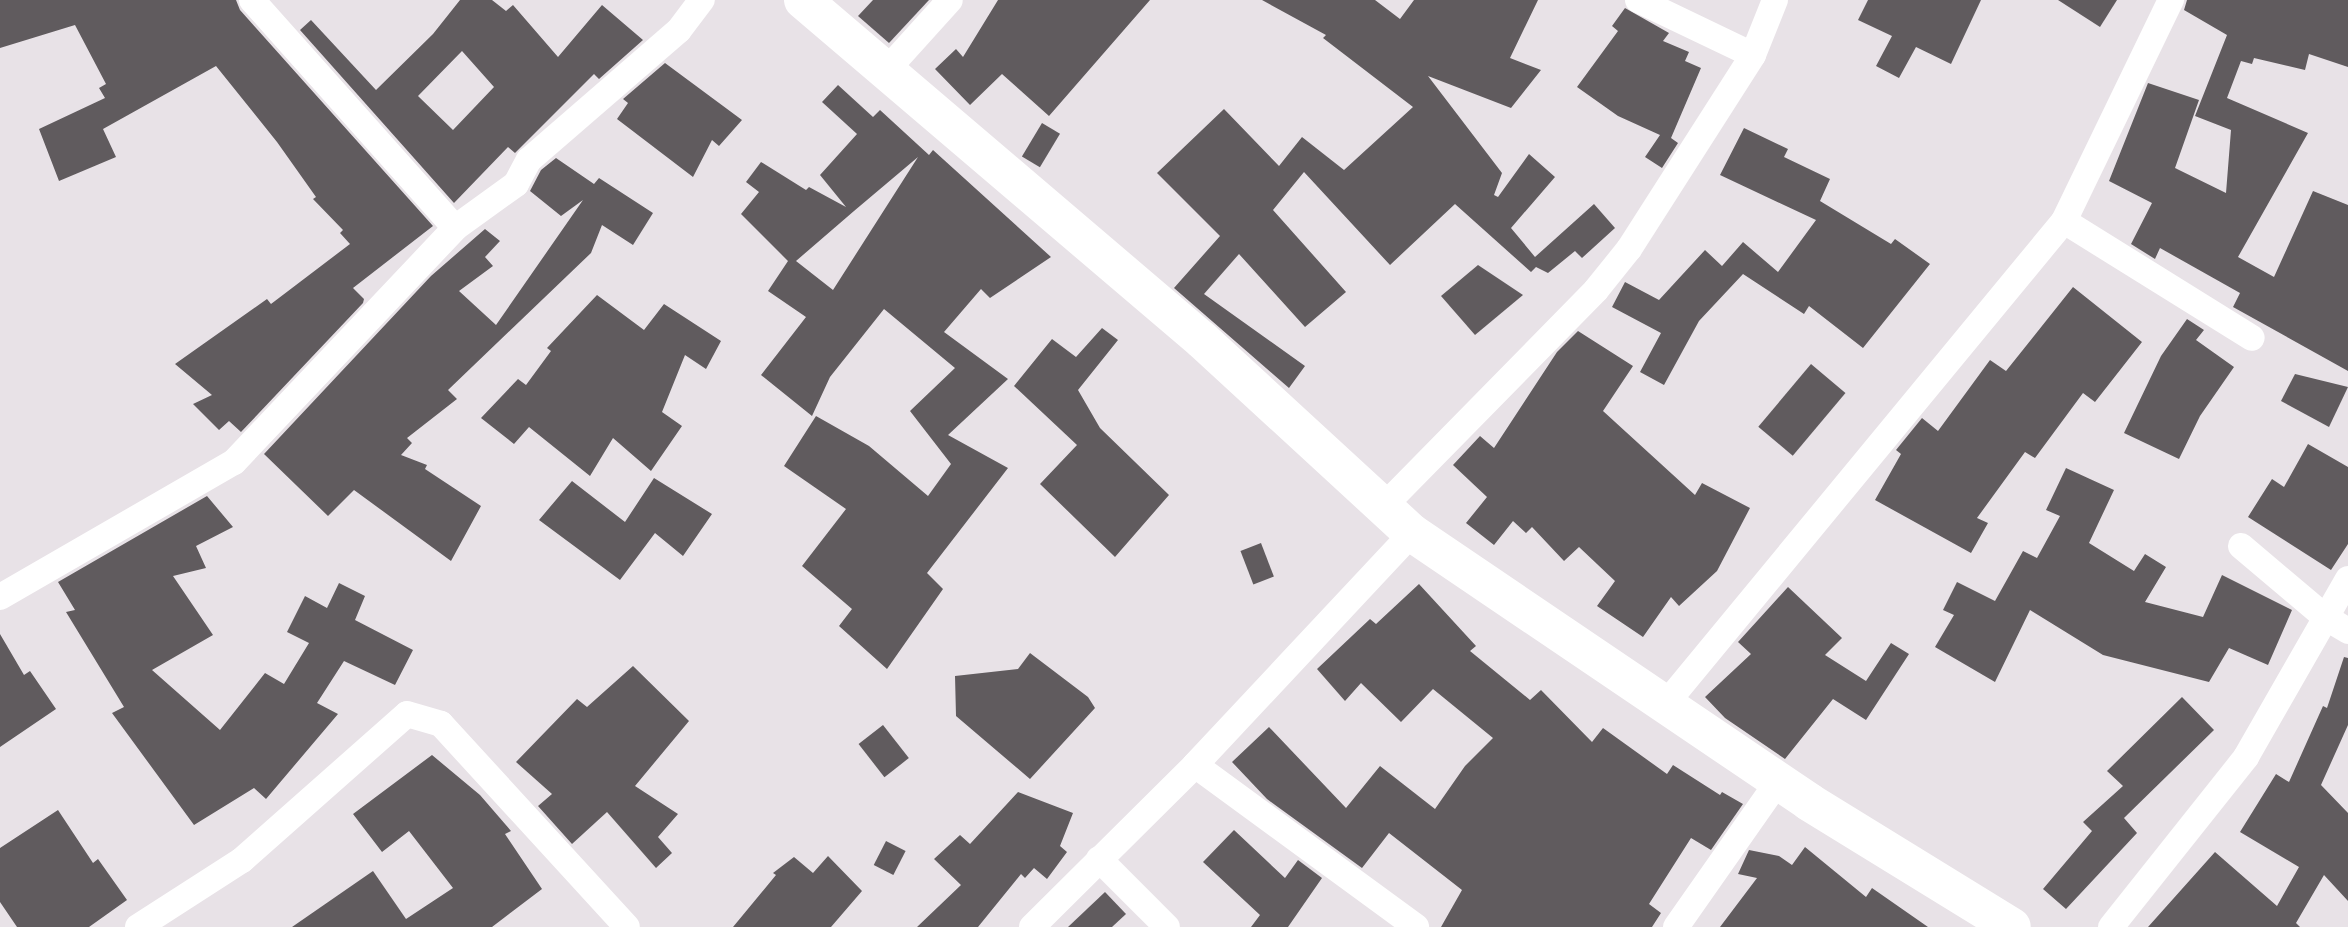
<!DOCTYPE html>
<html>
<head>
<meta charset="utf-8">
<style>
	body { margin:0 }
	#map { position:relative; width:2348px; height:927px; overflow:hidden; background:#e8e2e7; font-family:Overpass,sans-serif }
	div>[style] { position:absolute }
	[style*='--x'] { left:calc(var(--x)*1px); top:calc(var(--y)*1px); width:calc(var(--w)*1px); rotate:calc(var(--a)*1deg) }
	.building>* { inset:0; background:#605b5e; transform-origin:0 0 }
	.street>* { height:26px; margin:-13px; padding:0 13px; transform-origin:13px; border-radius:13px; background:#fff }
	.secondary>* { height:38px; margin:-19px; padding:0 19px; transform-origin:19px; border-radius:19px; background:#fff }
	span { translate:-50% -50%; white-space:nowrap; text-align:center; line-height:1.15; -webkit-text-stroke:7px #e8e2e7; paint-order:stroke }
</style>
</head>
<body>
<div id="map">
	<div class="building">
		<i style="clip-path:polygon(0 0,236px 0,240px 10px,433px 226px,353px 288px,364px 299px,363px 303px,241px 432px,229px 421px,219px 430px,193px 404px,212px 395px,175px 364px,267px 299px,271px 304px,350px 244px,340px 233px,343px 230px,313px 199px,316px 197px,277px 142px,216px 66px,103px 129px,116px 157px,59px 181px,39px 129px,105px 98px,99px 88px,106px 84px,75px 25px,0 48px)"></i>
		<i style="clip-path:polygon(evenodd,460px 0,492px 0,506px 11px,513px 5px,558px 57px,602px 5px,643px 40px,599px 79px,594px 74px,515px 153px,508px 147px,454px 203px,300px 30px,311px 20px,376px 90px,433px 34px,460px 0,462px 51px,494px 87px,453px 130px,418px 96px,462px 51px)"></i>
		<i style="clip-path:polygon(873px 0,929px 0,889px 43px,858px 16px)"></i>
		<i style="clip-path:polygon(998px 0,1150px 0,1049px 116px,1002px 74px,970px 105px,935px 69px,956px 49px,963px 57px)"></i>
		<i style="clip-path:polygon(1262px 0,1375px 0,1400px 19px,1414px 0,1538px 0,1510px 58px,1541px 70px,1511px 108px,1428px 76px,1502px 173px,1494px 195px,1498px 197px,1529px 154px,1555px 177px,1511px 228px,1535px 257px,1594px 204px,1615px 228px,1582px 258px,1575px 251px,1548px 273px,1536px 267px,1531px 272px,1455px 204px,1390px 265px,1304px 172px,1273px 210px,1346px 292px,1305px 327px,1239px 254px,1204px 294px,1305px 366px,1289px 388px,1174px 288px,1220px 236px,1157px 173px,1224px 109px,1279px 166px,1302px 137px,1344px 170px,1413px 107px,1323px 38px,1326px 35px)"></i>
		<i style="clip-path:polygon(1868px 0,1981px 0,1951px 64px,1916px 47px,1899px 78px,1876px 66px,1892px 36px,1858px 20px)"></i>
		<i style="clip-path:polygon(2058px 0,2117px 0,2100px 27px)"></i>
		<i style="clip-path:polygon(2187px 0,2348px 0,2348px 67px,2309px 54px,2305px 70px,2254px 58px,2252px 64px,2241px 61px,2227px 98px,2308px 133px,2238px 257px,2274px 277px,2313px 191px,2348px 205px,2348px 371px,2233px 307px,2240px 293px,2160px 248px,2155px 259px,2131px 244px,2152px 203px,2109px 181px,2148px 83px,2199px 100px,2175px 168px,2226px 193px,2231px 130px,2195px 116px,2227px 35px,2184px 10px)"></i>
		<i style="clip-path:polygon(1625px 8px,1669px 33px,1663px 41px,1689px 52px,1685px 61px,1701px 68px,1671px 138px,1678px 143px,1662px 168px,1645px 157px,1660px 135px,1618px 116px,1577px 87px,1618px 31px,1612px 26px)"></i>
		<i style="clip-path:polygon(665px 63px,742px 120px,719px 146px,712px 140px,693px 177px,617px 119px,628px 103px,623px 99px)"></i>
		<i style="clip-path:polygon(evenodd,838px 85px,873px 117px,880px 110px,929px 155px,933px 150px,1051px 257px,990px 298px,981px 289px,944px 332px,1008px 379px,948px 435px,1008px 468px,927px 573px,943px 589px,887px 669px,839px 626px,852px 609px,802px 566px,846px 509px,784px 466px,816px 416px,869px 446px,928px 496px,951px 464px,910px 411px,955px 368px,884px 309px,830px 377px,812px 416px,761px 375px,806px 317px,768px 291px,788px 261px,741px 214px,759px 192px,746px 182px,761px 162px,806px 190px,809px 187px,846px 207px,820px 175px,857px 134px,822px 102px,838px 85px,918px 157px,833px 290px,796px 261px,854px 211px,918px 157px)"></i>
		<i style="left:1042px;top:123px;width:21px;height:39px;rotate:31deg"></i>
		<i style="clip-path:polygon(1744px 128px,1788px 149px,1784px 157px,1830px 179px,1820px 201px,1891px 244px,1895px 239px,1930px 264px,1863px 348px,1809px 306px,1804px 314px,1743px 274px,1699px 321px,1664px 385px,1640px 372px,1661px 333px,1612px 307px,1625px 282px,1659px 300px,1705px 250px,1722px 266px,1743px 242px,1778px 272px,1816px 220px,1720px 175px)"></i>
		<i style="clip-path:polygon(556px 158px,594px 184px,599px 178px,653px 213px,633px 245px,602px 225px,591px 253px,448px 390px,457px 399px,407px 438px,412px 443px,401px 455px,427px 465px,425px 469px,481px 506px,451px 561px,354px 490px,328px 516px,264px 454px,431px 276px,485px 229px,500px 241px,485px 257px,493px 266px,459px 291px,496px 325px,583px 200px,561px 216px,530px 191px,541px 170px)"></i>
		<i style="clip-path:polygon(1478px 265px,1523px 295px,1475px 335px,1441px 296px)"></i>
		<i style="clip-path:polygon(2073px 287px,2142px 342px,2095px 402px,2083px 393px,2035px 458px,2025px 452px,1977px 518px,1988px 523px,1971px 553px,1875px 500px,1901px 454px,1896px 450px,1922px 418px,1938px 431px,1990px 360px,2006px 371px)"></i>
		<i style="clip-path:polygon(597px 295px,644px 330px,664px 304px,721px 341px,706px 369px,685px 355px,662px 412px,682px 426px,651px 471px,613px 438px,590px 476px,529px 427px,514px 444px,481px 418px,518px 379px,526px 385px,551px 351px,547px 348px)"></i>
		<i style="clip-path:polygon(2187px 319px,2204px 330px,2196px 340px,2234px 367px,2200px 416px,2179px 459px,2124px 433px,2161px 356px)"></i>
		<i style="clip-path:polygon(1102px 328px,1118px 340px,1078px 390px,1100px 428px,1169px 495px,1115px 557px,1040px 484px,1077px 445px,1014px 386px,1052px 339px,1076px 357px)"></i>
		<i style="clip-path:polygon(1578px 331px,1633px 366px,1603px 411px,1695px 495px,1702px 483px,1750px 508px,1717px 571px,1679px 606px,1671px 597px,1643px 637px,1597px 606px,1615px 581px,1579px 547px,1564px 561px,1532px 527px,1526px 533px,1513px 521px,1494px 545px,1466px 523px,1487px 497px,1453px 465px,1480px 436px,1494px 448px,1557px 352px)"></i>
		<i style="left:1811px;top:364px;width:45px;height:82px;rotate:40deg"></i>
		<i style="clip-path:polygon(2295px 374px,2348px 387px,2329px 427px,2281px 401px)"></i>
		<i style="clip-path:polygon(2308px 444px,2348px 467px,2348px 544px,2331px 570px,2248px 517px,2272px 479px,2284px 487px)"></i>
		<i style="clip-path:polygon(2066px 468px,2114px 490px,2089px 543px,2134px 571px,2145px 554px,2166px 567px,2145px 602px,2203px 617px,2222px 575px,2292px 610px,2268px 665px,2229px 648px,2209px 682px,2103px 655px,2030px 610px,1995px 682px,1935px 647px,1954px 615px,1943px 610px,1957px 582px,1995px 601px,2023px 551px,2037px 558px,2060px 516px,2046px 510px)"></i>
		<i style="clip-path:polygon(654px 478px,712px 514px,683px 556px,655px 533px,620px 580px,539px 520px,572px 481px,625px 522px)"></i>
		<i style="clip-path:polygon(207px 496px,233px 527px,196px 546px,206px 568px,173px 576px,213px 635px,152px 670px,220px 730px,265px 673px,284px 684px,309px 643px,287px 632px,305px 596px,327px 608px,339px 583px,365px 596px,355px 620px,413px 650px,395px 685px,344px 661px,317px 703px,338px 714px,266px 799px,254px 788px,194px 825px,112px 713px,124px 707px,66px 612px,75px 610px,58px 582px)"></i>
		<i style="left:1261px;top:543px;width:36px;height:22px;rotate:69deg"></i>
		<i style="clip-path:polygon(1419px 584px,1476px 646px,1470px 651px,1530px 700px,1541px 690px,1592px 742px,1603px 728px,1667px 774px,1673px 765px,1720px 795px,1722px 792px,1743px 804px,1711px 850px,1691px 838px,1649px 904px,1661px 913px,1652px 927px,1441px 927px,1462px 890px,1389px 833px,1362px 868px,1267px 799px,1232px 762px,1269px 727px,1346px 808px,1380px 766px,1435px 809px,1465px 766px,1493px 738px,1433px 689px,1401px 722px,1361px 683px,1345px 701px,1317px 669px,1370px 619px,1376px 624px)"></i>
		<i style="clip-path:polygon(1788px 587px,1842px 638px,1825px 655px,1866px 681px,1891px 643px,1909px 654px,1866px 720px,1833px 699px,1785px 759px,1725px 718px,1705px 697px,1751px 654px,1738px 642px)"></i>
		<i style="clip-path:polygon(0 634px,24px 675px,30px 671px,56px 709px,0 747px)"></i>
		<i style="clip-path:polygon(1030px 653px,1088px 697px,1095px 708px,1030px 779px,956px 716px,955px 676px,1018px 669px)"></i>
		<i style="clip-path:polygon(2344px 657px,2348px 658px,2348px 725px,2321px 785px,2348px 813px,2348px 901px,2324px 875px,2296px 923px,2300px 927px,2148px 927px,2215px 852px,2277px 906px,2299px 867px,2240px 832px,2276px 774px,2289px 782px,2323px 706px,2327px 708px)"></i>
		<i style="clip-path:polygon(633px 666px,689px 721px,635px 786px,678px 814px,658px 837px,672px 853px,656px 868px,607px 812px,572px 844px,538px 806px,552px 794px,516px 762px,577px 699px,587px 707px)"></i>
		<i style="clip-path:polygon(2182px 697px,2214px 730px,2124px 818px,2137px 833px,2066px 909px,2043px 889px,2092px 831px,2083px 822px,2123px 786px,2107px 771px)"></i>
		<i style="left:883px;top:725px;width:42px;height:31px;rotate:52deg"></i>
		<i style="clip-path:polygon(432px 755px,480px 795px,511px 831px,505px 834px,542px 889px,492px 927px,292px 927px,373px 871px,406px 919px,453px 888px,409px 831px,382px 852px,353px 814px)"></i>
		<i style="clip-path:polygon(1018px 792px,1073px 813px,1060px 846px,1067px 852px,1047px 879px,1034px 868px,1025px 878px,1021px 874px,978px 927px,917px 927px,961px 885px,934px 859px,960px 835px,970px 844px)"></i>
		<i style="clip-path:polygon(58px 810px,93px 863px,98px 859px,127px 900px,89px 927px,17px 927px,0 902px,0 848px)"></i>
		<i style="clip-path:polygon(1234px 830px,1285px 878px,1298px 860px,1322px 878px,1288px 927px,1251px 927px,1260px 915px,1203px 862px)"></i>
		<i style="left:886px;top:841px;width:22px;height:27px;rotate:27deg"></i>
		<i style="clip-path:polygon(1805px 847px,1866px 897px,1872px 888px,1928px 927px,1720px 927px,1757px 878px,1738px 874px,1749px 850px,1779px 856px,1792px 865px)"></i>
		<i style="clip-path:polygon(828px 856px,862px 891px,831px 927px,733px 927px,776px 875px,773px 873px,794px 857px,813px 873px)"></i>
		<i style="clip-path:polygon(1105px 892px,1126px 914px,1112px 927px,1068px 927px)"></i>
	</div>
	<div class="street">
		<i style="--x:252;--y:0;--w:305;--a:48.3"></i>
		<i style="--x:1638;--y:0;--w:127;--a:25.6"></i>
		<i style="--x:884;--y:73;--w:98;--a:-47.9"></i>
		<i style="--x:2064;--y:221;--w:221;--a:31.9"></i>
		<i style="--x:1382;--y:508;--w:305;--a:-45.5"></i>
		<i style="--x:1596;--y:290;--w:53;--a:-51.2"></i>
		<i style="--x:1629;--y:249;--w:230;--a:-57.4"></i>
		<i style="--x:1753;--y:55;--w:59;--a:-68.2"></i>
		<i style="--x:2241;--y:546;--w:110;--a:40.2"></i>
		<i style="--x:2325;--y:617;--w:27;--a:31"></i>
		<i style="--x:0;--y:597;--w:270;--a:-30"></i>
		<i style="--x:234;--y:462;--w:322;--a:-46.6"></i>
		<i style="--x:455;--y:228;--w:75;--a:-35.8"></i>
		<i style="--x:516;--y:184;--w:27;--a:-62"></i>
		<i style="--x:529;--y:160;--w:198;--a:-40.9"></i>
		<i style="--x:679;--y:30;--w:38;--a:-53"></i>
		<i style="--x:1664;--y:706;--w:629;--a:-50.49"></i>
		<i style="--x:2064;--y:221;--w:246;--a:-64.2"></i>
		<i style="--x:1195;--y:765;--w:274;--a:36.2"></i>
		<i style="--x:1099;--y:859;--w:96;--a:45"></i>
		<i style="--x:138;--y:927;--w:124;--a:-32.8"></i>
		<i style="--x:242;--y:860;--w:220;--a:-41.5"></i>
		<i style="--x:407;--y:714;--w:35;--a:16"></i>
		<i style="--x:441;--y:724;--w:275;--a:47.5"></i>
		<i style="--x:1032;--y:927;--w:230;--a:-44.8"></i>
		<i style="--x:1195;--y:765;--w:318;--a:-46.9"></i>
		<i style="--x:1676;--y:927;--w:179;--a:-55"></i>
		<i style="--x:2111;--y:927;--w:217;--a:-51.5"></i>
		<i style="--x:2246;--y:757;--w:205;--a:-60.2"></i>
	</div>
	<div class="secondary">
		<i style="--x:803;--y:0;--w:524;--a:40.44"></i>
		<i style="--x:1202;--y:340;--w:285;--a:42.6"></i>
		<i style="--x:1412;--y:533;--w:480;--a:34.1"></i>
		<i style="--x:1809;--y:802;--w:238;--a:31.6"></i>
	</div>
</div>
</body>
</html>
